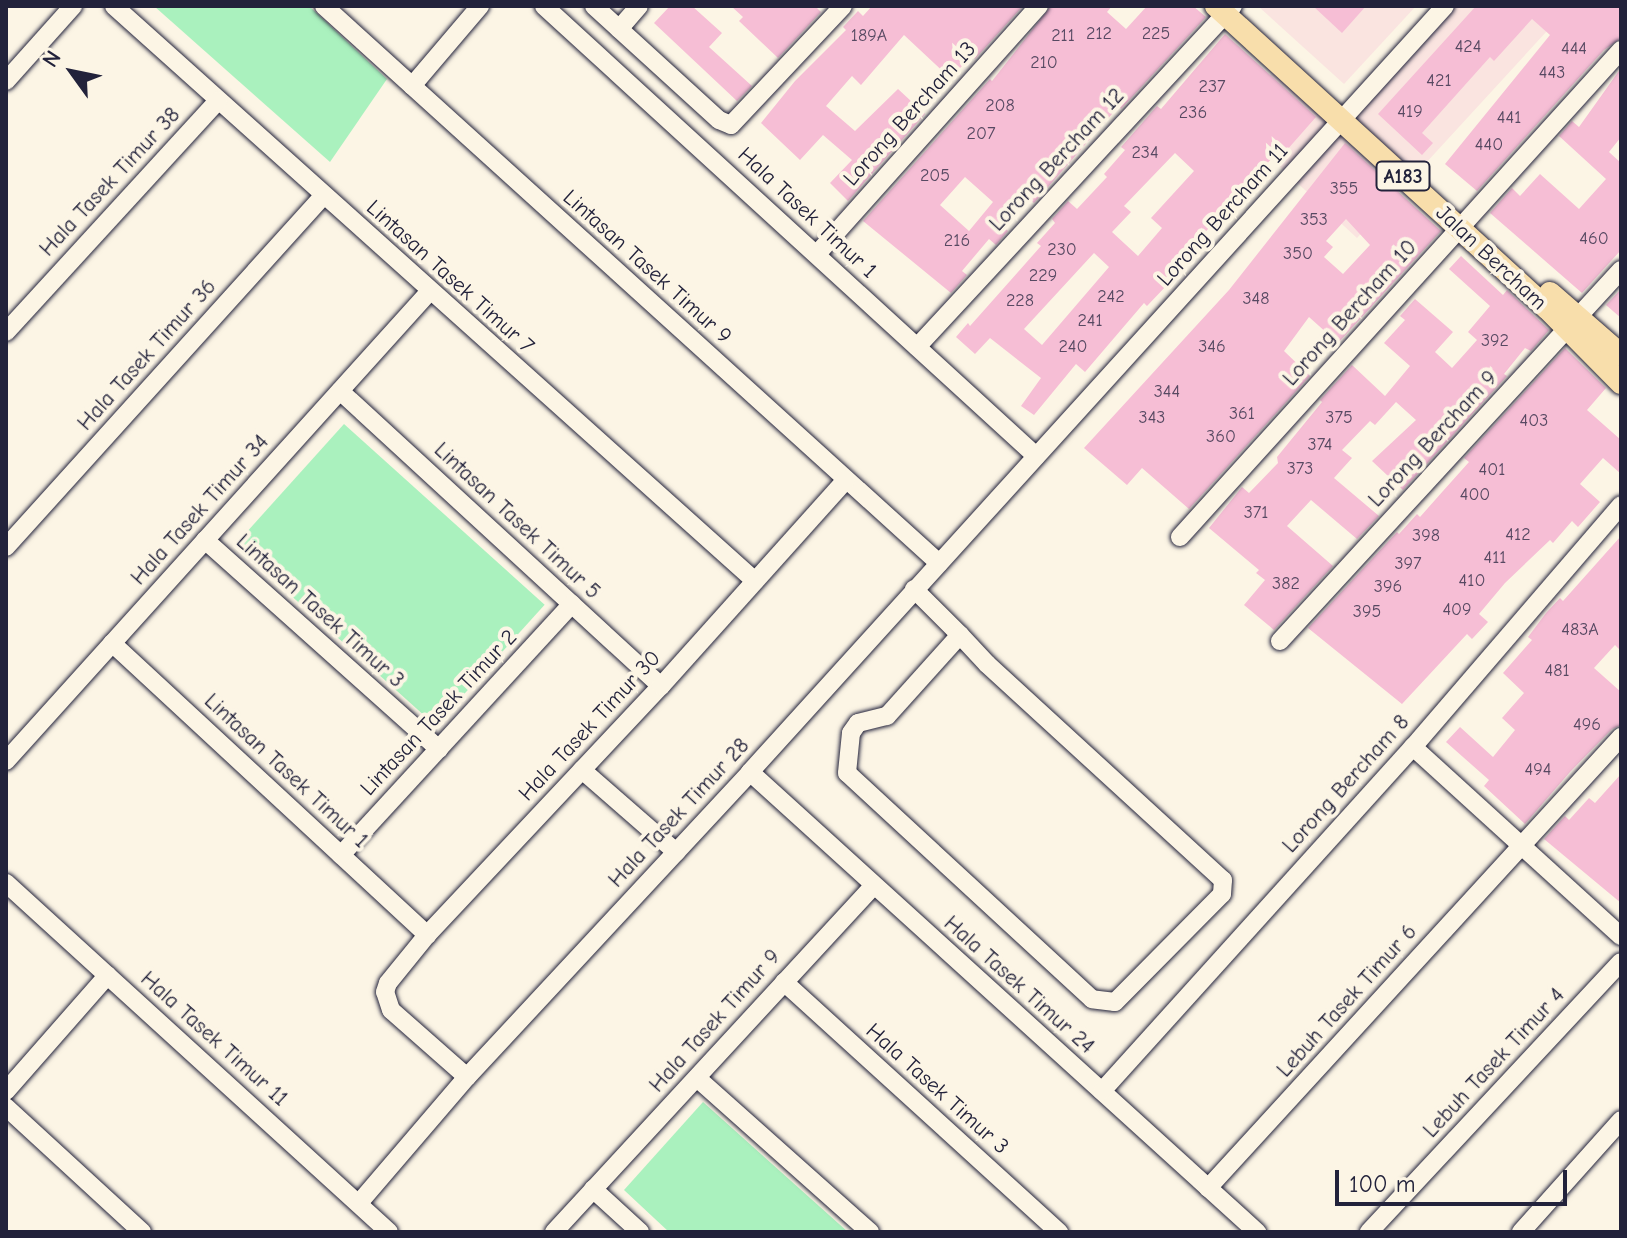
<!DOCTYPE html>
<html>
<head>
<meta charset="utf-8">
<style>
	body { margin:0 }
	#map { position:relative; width:1627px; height:1238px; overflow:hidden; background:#fcf5e5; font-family:"Comic Neue",sans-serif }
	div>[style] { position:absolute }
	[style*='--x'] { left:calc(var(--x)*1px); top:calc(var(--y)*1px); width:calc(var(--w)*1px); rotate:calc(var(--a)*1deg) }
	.built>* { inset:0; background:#fae4e0 }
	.green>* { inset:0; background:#aaf1be; transform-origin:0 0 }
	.building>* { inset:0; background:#f6bed5 }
	.roads { filter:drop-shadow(0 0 2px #22223b) drop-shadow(0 0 2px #22223b) }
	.minor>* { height:18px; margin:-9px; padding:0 9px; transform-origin:9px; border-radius:9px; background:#fcf5e5 }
	.major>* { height:22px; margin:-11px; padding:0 11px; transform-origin:11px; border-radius:11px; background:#f8deab }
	span { translate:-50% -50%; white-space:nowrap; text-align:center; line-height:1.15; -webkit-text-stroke:8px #fcf5e5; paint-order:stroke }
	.number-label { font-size:18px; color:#574962 }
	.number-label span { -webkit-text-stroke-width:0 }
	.shield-label span { padding:2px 6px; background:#fcf5e5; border:2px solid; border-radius:6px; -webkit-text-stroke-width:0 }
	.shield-label { font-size:20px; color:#22223b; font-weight:700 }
	.street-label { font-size:22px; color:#22223b }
	.frame { position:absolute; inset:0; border:8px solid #22223b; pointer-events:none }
	.north { position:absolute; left:32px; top:32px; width:80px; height:80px; -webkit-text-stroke:6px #fcf5e5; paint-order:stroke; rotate:303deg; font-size:22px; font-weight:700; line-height:32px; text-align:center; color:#22223b }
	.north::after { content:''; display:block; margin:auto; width:28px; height:36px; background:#22223b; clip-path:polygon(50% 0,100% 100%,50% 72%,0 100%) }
	.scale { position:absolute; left:1335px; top:1170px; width:232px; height:36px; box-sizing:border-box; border:4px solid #22223b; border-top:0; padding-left:10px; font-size:24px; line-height:28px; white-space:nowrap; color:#22223b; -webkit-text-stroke:6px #fcf5e5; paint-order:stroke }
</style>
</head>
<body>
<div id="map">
	<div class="built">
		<i style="clip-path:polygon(1258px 6px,1416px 6px,1344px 84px)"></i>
		<i style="clip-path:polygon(1443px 6px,1570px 6px,1357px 238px,1229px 120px,1279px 66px,1342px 119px)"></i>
	</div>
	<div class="green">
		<i style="clip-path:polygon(154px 6px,309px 6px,387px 79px,330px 162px)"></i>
		<i style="left:344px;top:424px;width:270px;height:163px;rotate:42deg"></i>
		<i style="clip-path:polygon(703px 1102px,848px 1232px,669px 1232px,624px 1190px)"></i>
	</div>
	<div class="building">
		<i style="clip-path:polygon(670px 6px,692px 6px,722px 33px,709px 47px,752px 86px,737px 101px,654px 23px)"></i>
		<i style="clip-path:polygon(731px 6px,815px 6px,821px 12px,778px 58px,739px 21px,743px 17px)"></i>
		<i style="clip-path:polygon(872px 6px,1023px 6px,975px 59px,972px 56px,950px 78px,904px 35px,861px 85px,852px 76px,826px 106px,855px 131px,898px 89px,925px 114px,848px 201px,830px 183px,852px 160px,823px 135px,800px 160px,761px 123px,795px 81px,846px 30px,843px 27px,858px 11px,863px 16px)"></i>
		<i style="clip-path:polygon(evenodd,1051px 6px,1112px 6px,1107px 12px,1126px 29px,1147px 6px,1193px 6px,1206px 17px,1121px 109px,1119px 106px,1034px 203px,1029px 199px,1004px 227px,1008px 231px,996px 245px,989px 239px,962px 271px,967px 275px,951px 293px,863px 221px,990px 79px,992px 81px,1051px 6px,965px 177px,993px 202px,969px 231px,940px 205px,965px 177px)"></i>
		<i style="clip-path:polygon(1313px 6px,1366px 6px,1342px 33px)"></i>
		<i style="clip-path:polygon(1476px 6px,1621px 6px,1621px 38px,1604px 50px,1477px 191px,1445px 164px,1550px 35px,1532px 19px,1494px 61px,1490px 57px,1422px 133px,1433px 143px,1422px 155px,1378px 114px)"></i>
		<i style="clip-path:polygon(evenodd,1225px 34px,1316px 117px,1279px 159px,1275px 155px,1227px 207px,1164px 280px,1168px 284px,1147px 306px,1144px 303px,1085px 372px,1076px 364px,1034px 415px,1021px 406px,1041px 378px,990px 338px,975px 354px,956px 337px,968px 323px,970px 326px,1041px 246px,1037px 243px,1055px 223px,1052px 219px,1068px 201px,1077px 209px,1107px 177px,1104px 174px,1125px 150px,1121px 147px,1157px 106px,1161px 109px,1225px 34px,1175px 153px,1194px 171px,1151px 218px,1162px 228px,1138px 256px,1112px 232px,1131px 212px,1124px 206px,1175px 153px,1225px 34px,1094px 253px,1109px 267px,1042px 345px,1024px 329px,1094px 253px)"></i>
		<i style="clip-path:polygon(1621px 68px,1621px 137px,1609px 152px,1621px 163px,1621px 250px,1582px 293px,1490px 213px,1512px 188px,1520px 196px,1540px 174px,1579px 209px,1606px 179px,1559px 136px,1572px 121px,1579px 127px)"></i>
		<i style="clip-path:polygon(evenodd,1345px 143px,1441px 231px,1338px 343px,1309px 317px,1284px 351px,1310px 376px,1189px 509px,1142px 468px,1127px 485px,1084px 448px,1229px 290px,1345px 143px,1346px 219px,1370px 245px,1343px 274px,1324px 257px,1333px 247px,1326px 241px,1346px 219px)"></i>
		<i style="clip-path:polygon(1461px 256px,1503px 295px,1507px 290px,1549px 330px,1531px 351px,1525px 348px,1504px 374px,1507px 376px,1403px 490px,1372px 461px,1416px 420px,1396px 402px,1375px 425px,1370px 421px,1342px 450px,1352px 458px,1334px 478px,1379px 516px,1357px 539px,1311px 500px,1287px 526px,1333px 566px,1274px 630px,1244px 605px,1265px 580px,1256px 573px,1259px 570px,1209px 528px,1242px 487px,1249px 493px,1278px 463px,1277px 457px,1322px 402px,1320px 400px,1352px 365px,1385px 396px,1410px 366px,1384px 343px,1405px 320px,1400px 316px,1415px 299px,1453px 332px,1435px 352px,1452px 368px,1477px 340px,1468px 332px,1490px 306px,1449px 269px)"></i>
		<i style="clip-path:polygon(1621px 289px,1621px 318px,1606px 305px)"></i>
		<i style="clip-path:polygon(1565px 348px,1606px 388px,1587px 410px,1621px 440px,1621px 474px,1603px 458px,1580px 484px,1600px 502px,1578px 527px,1572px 521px,1553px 543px,1550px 540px,1505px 583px,1479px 614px,1488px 622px,1472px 639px,1467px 634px,1402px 704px,1308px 628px,1397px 532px,1399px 534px,1417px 514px,1420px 517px,1443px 491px,1469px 462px,1464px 458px)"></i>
		<i style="clip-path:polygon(1621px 536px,1621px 651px,1615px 645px,1594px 668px,1621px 692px,1621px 725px,1612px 729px,1570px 772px,1525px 824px,1484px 786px,1489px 780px,1446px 742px,1460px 727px,1493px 757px,1515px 730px,1502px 718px,1524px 693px,1503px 673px,1532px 640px,1528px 637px,1546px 613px,1560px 598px,1563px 601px)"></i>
		<i style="clip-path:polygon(1621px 774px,1621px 903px,1544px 839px,1565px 816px,1569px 820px,1589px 798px,1595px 803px)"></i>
	</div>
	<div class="roads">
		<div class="minor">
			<i style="--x:114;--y:6;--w:861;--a:41.89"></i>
			<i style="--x:324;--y:6;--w:830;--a:42.17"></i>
			<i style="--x:544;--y:6;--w:667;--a:42.45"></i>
			<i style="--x:594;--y:6;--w:169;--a:42.4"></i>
			<i style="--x:719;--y:120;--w:13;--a:23"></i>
			<i style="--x:731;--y:125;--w:163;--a:-46.7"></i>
			<i style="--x:619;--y:29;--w:30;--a:-49"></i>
			<i style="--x:6;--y:81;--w:101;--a:-48.2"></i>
			<i style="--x:412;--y:86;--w:105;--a:-49.6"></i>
			<i style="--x:817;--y:254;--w:333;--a:-48.2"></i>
			<i style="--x:6;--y:332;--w:314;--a:-47.5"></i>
			<i style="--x:917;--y:347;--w:465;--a:-47.2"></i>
			<i style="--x:340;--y:391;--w:436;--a:42.6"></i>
			<i style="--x:1180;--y:537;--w:657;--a:-47.84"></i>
			<i style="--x:205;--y:540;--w:314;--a:41.8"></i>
			<i style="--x:6;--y:547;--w:473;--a:-47.9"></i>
			<i style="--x:914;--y:589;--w:65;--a:45"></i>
			<i style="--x:960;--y:635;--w:40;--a:47"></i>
			<i style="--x:987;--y:664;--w:320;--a:42.5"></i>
			<i style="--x:1223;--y:880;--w:14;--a:94"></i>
			<i style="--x:1222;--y:894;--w:152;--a:134.7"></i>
			<i style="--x:1115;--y:1002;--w:23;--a:-173"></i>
			<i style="--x:1092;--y:999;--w:333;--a:-137.3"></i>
			<i style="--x:847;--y:773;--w:40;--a:-84.3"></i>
			<i style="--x:851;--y:733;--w:12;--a:-55"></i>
			<i style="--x:858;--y:723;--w:30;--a:-14"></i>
			<i style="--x:887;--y:716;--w:109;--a:-48"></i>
			<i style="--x:1280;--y:641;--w:504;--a:-47.41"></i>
			<i style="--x:112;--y:643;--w:430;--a:42.8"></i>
			<i style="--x:1413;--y:747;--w:281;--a:42.3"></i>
			<i style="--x:6;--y:761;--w:633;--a:-47.95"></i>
			<i style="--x:582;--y:770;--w:125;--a:41.1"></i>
			<i style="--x:750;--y:772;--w:685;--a:42.22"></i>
			<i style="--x:341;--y:855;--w:341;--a:-47.4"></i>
			<i style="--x:6;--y:883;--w:518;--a:42.34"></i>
			<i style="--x:784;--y:982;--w:372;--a:42.3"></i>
			<i style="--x:467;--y:1077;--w:101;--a:-138.6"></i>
			<i style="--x:391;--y:1010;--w:19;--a:-108"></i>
			<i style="--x:385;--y:992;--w:9;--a:-72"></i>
			<i style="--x:388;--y:983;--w:62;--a:-50.9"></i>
			<i style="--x:427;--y:935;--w:342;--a:-46.8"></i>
			<i style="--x:661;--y:686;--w:277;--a:-48.1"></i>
			<i style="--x:697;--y:1078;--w:232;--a:41.7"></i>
			<i style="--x:6;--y:1091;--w:154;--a:-48.7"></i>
			<i style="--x:1102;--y:1091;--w:464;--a:-47.9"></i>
			<i style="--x:1413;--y:747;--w:319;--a:-49.3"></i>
			<i style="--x:6;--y:1107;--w:185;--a:42.6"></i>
			<i style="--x:1208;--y:1188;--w:612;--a:-47.52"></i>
			<i style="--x:593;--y:1189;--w:64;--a:42.5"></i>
			<i style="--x:359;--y:1203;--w:166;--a:-49.4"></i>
			<i style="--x:467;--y:1077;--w:416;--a:-47.1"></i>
			<i style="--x:750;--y:772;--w:1034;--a:-47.78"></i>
			<i style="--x:554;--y:1232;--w:471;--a:-47.3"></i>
			<i style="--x:1369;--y:1232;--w:369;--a:-47"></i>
			<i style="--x:1521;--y:1232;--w:150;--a:-48.2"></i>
		</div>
		<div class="major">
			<i style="--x:1216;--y:6;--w:449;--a:42.4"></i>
			<i style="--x:1548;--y:309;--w:104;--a:45.4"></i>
			<i style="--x:1550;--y:293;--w:94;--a:41.1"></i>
		</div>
	</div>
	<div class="number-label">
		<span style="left:1099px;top:34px">212</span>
		<span style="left:1156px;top:34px">225</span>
		<span style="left:869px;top:36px">189A</span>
		<span style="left:1063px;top:36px">211</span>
		<span style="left:1468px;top:47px">424</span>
		<span style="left:1574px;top:49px">444</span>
		<span style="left:1044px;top:63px">210</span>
		<span style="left:1552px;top:73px">443</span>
		<span style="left:1439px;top:81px">421</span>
		<span style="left:1212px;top:87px">237</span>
		<span style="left:1000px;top:106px">208</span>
		<span style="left:1410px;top:112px">419</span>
		<span style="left:1193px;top:113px">236</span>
		<span style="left:1509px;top:118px">441</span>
		<span style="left:981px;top:134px">207</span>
		<span style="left:1489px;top:145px">440</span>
		<span style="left:1145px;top:153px">234</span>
		<span style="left:935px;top:176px">205</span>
		<span style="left:1344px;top:189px">355</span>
		<span style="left:1314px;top:220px">353</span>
		<span style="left:1594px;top:239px">460</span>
		<span style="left:957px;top:241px">216</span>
		<span style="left:1062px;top:250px">230</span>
		<span style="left:1298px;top:254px">350</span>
		<span style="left:1043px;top:276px">229</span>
		<span style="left:1111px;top:297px">242</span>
		<span style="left:1256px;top:299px">348</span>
		<span style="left:1020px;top:301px">228</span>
		<span style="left:1090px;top:321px">241</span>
		<span style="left:1495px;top:341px">392</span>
		<span style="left:1073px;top:347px">240</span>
		<span style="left:1212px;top:347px">346</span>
		<span style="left:1167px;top:392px">344</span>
		<span style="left:1242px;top:414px">361</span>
		<span style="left:1152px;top:418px">343</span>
		<span style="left:1339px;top:418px">375</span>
		<span style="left:1534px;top:421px">403</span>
		<span style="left:1221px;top:437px">360</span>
		<span style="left:1320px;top:445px">374</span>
		<span style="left:1300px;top:469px">373</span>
		<span style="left:1492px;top:470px">401</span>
		<span style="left:1475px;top:495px">400</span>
		<span style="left:1256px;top:513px">371</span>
		<span style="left:1518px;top:535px">412</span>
		<span style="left:1426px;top:536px">398</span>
		<span style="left:1495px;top:558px">411</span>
		<span style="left:1408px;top:564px">397</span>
		<span style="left:1472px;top:581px">410</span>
		<span style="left:1286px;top:584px">382</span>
		<span style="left:1388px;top:587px">396</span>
		<span style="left:1457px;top:610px">409</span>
		<span style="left:1367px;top:612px">395</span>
		<span style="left:1580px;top:630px">483A</span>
		<span style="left:1557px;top:671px">481</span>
		<span style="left:1587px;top:725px">496</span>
		<span style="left:1538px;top:770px">494</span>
	</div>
	<div class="shield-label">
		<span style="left:1403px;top:176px">A183</span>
	</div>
	<div class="street-label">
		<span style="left:910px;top:114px;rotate:-48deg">Lorong Bercham 13</span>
		<span style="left:1057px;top:160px;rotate:-47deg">Lorong Bercham 12</span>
		<span style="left:110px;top:182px;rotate:-47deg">Hala Tasek Timur 38</span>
		<span style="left:807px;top:213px;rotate:43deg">Hala Tasek Timur 1</span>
		<span style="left:1223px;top:215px;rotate:-48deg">Lorong Bercham 11</span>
		<span style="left:1491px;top:258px;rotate:43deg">Jalan Bercham</span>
		<span style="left:647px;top:267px;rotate:42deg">Lintasan Tasek Timur 9</span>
		<span style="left:450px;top:277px;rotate:42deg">Lintasan Tasek Timur 7</span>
		<span style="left:1350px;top:313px;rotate:-48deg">Lorong Bercham 10</span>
		<span style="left:147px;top:355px;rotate:-48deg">Hala Tasek Timur 36</span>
		<span style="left:1433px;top:439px;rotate:-47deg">Lorong Bercham 9</span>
		<span style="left:200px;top:510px;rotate:-48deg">Hala Tasek Timur 34</span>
		<span style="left:517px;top:521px;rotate:43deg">Lintasan Tasek Timur 5</span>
		<span style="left:320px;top:611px;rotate:42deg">Lintasan Tasek Timur 3</span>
		<span style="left:439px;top:713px;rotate:-47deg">Lintasan Tasek Timur 2</span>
		<span style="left:590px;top:726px;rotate:-47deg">Hala Tasek Timur 30</span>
		<span style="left:286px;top:771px;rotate:43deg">Lintasan Tasek Timur 1</span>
		<span style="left:1346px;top:784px;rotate:-48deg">Lorong Bercham 8</span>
		<span style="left:679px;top:813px;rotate:-47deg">Hala Tasek Timur 28</span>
		<span style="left:1019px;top:985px;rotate:42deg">Hala Tasek Timur 24</span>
		<span style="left:1347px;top:1001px;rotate:-48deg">Lebuh Tasek Timur 6</span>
		<span style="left:715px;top:1021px;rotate:-48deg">Hala Tasek Timur 9</span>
		<span style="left:214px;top:1039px;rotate:42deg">Hala Tasek Timur 11</span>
		<span style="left:1494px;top:1063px;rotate:-47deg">Lebuh Tasek Timur 4</span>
		<span style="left:937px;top:1089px;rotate:42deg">Hala Tasek Timur 3</span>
	</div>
	<div class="frame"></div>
	<div class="north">N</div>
	<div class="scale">100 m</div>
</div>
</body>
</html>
